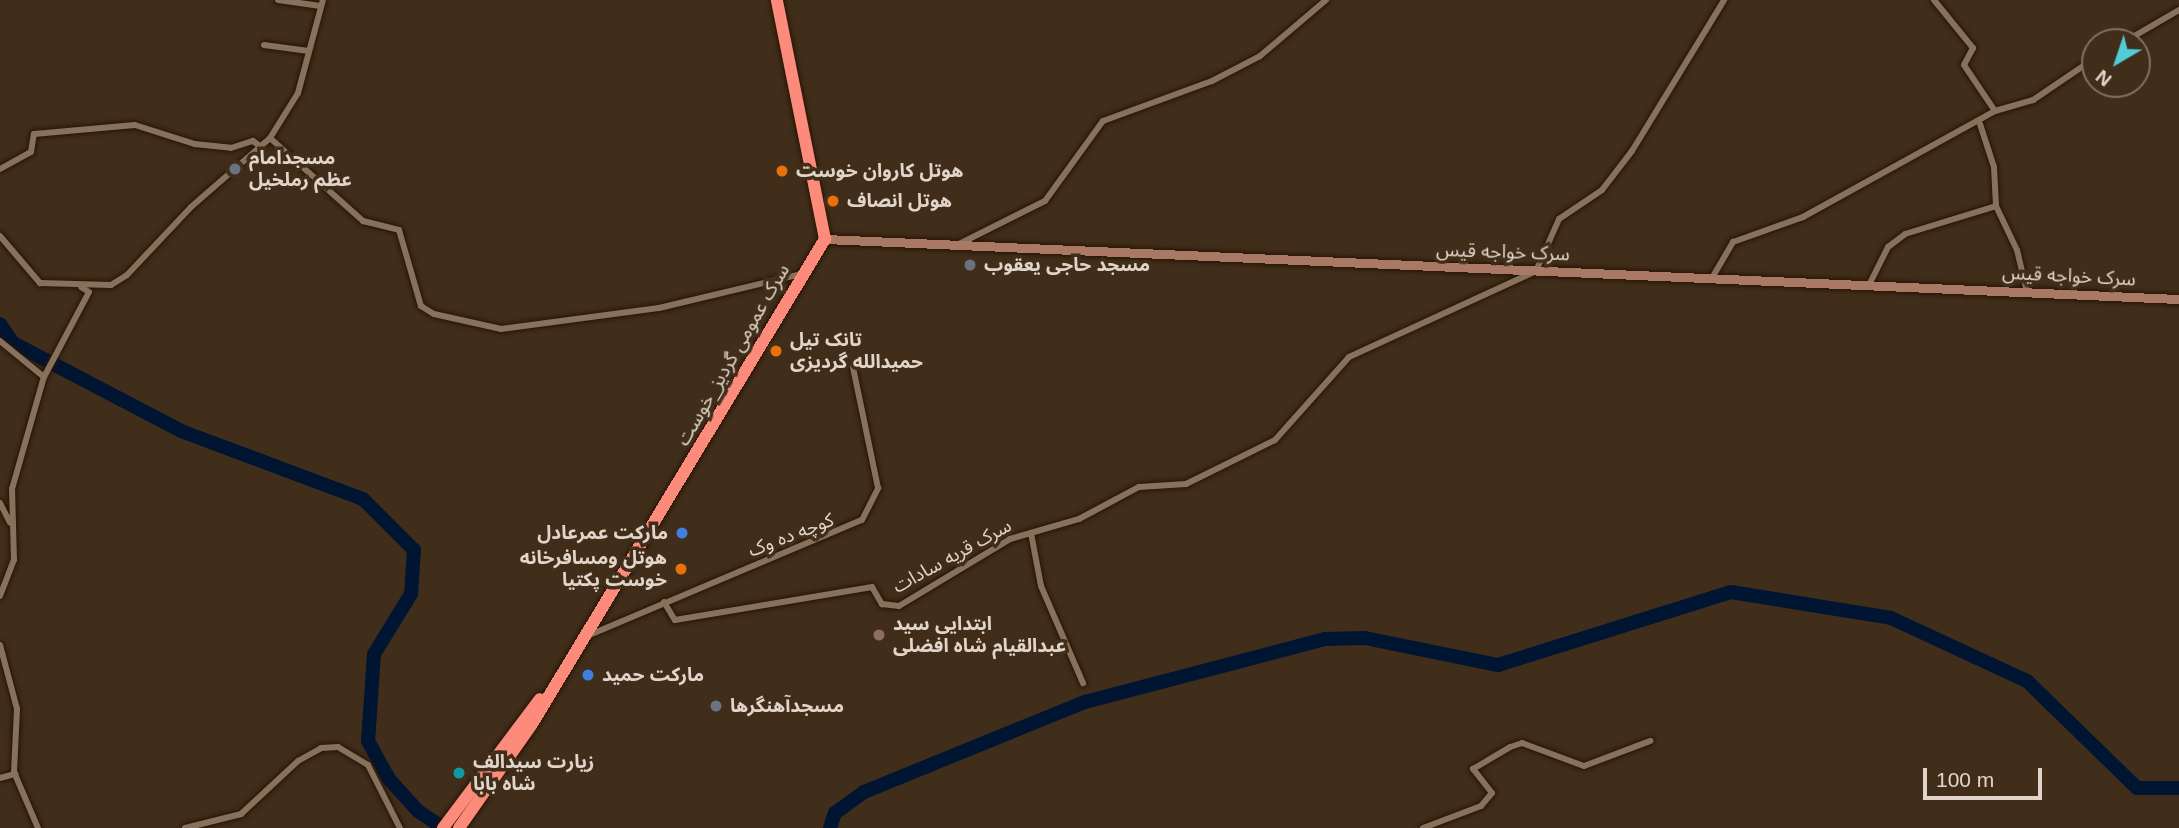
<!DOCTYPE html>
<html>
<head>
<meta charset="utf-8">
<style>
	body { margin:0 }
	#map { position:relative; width:2179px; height:828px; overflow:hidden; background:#402d1a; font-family:Arial,"Noto Sans Arabic",sans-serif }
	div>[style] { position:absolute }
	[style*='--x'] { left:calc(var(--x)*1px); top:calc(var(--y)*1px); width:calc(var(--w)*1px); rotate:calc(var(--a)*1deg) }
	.river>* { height:14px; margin:-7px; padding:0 7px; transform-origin:7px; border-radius:7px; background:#001531 }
	.roads { filter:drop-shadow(0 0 2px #261504) drop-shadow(0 0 2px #261504) }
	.street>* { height:6px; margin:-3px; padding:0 3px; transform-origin:3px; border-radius:3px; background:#87715d }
	.secondary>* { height:9px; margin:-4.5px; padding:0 4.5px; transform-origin:4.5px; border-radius:4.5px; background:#aa7966 }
	.highway>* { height:12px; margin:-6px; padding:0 6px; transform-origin:6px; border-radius:6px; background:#fc8b7b }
	.dots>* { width:19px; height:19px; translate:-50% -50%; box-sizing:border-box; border:4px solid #402d1a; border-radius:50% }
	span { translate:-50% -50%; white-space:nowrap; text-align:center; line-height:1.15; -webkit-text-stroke:7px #402d1a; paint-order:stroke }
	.poi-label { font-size:19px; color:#e1d5ca; font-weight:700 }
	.left { translate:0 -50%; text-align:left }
	.right { translate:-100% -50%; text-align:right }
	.street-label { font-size:19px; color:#e1d5ca }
	.north { position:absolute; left:2081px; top:28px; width:70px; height:70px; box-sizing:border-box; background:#402d1a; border:2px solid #807060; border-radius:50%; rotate:219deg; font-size:19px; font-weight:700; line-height:28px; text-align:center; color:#e1d5ca }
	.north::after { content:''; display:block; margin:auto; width:24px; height:32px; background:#52ccd6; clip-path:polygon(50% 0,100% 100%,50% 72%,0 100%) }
	.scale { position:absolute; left:1923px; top:768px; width:119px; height:32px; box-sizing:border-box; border:4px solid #e1d5ca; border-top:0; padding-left:9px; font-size:21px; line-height:24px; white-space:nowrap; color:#e1d5ca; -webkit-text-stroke:5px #402d1a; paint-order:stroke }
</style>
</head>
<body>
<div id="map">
	<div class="river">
		<i style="--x:0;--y:324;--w:23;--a:56"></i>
		<i style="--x:13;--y:343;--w:190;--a:27.6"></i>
		<i style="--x:181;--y:431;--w:194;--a:20.5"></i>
		<i style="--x:363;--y:499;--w:72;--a:45"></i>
		<i style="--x:414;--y:550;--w:44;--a:93.9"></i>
		<i style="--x:411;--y:594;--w:70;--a:121.7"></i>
		<i style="--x:374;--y:654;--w:87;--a:93.9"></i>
		<i style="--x:368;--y:741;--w:43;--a:61.1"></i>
		<i style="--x:389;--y:779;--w:43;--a:47.8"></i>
		<i style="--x:418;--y:811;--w:30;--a:34"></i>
		<i style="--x:830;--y:828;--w:16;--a:-72"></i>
		<i style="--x:835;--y:813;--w:36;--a:-36"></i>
		<i style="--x:864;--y:792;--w:239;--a:-22.2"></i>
		<i style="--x:1085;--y:702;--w:248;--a:-14.7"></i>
		<i style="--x:1325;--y:639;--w:40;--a:-1.4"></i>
		<i style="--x:1365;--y:638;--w:136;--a:11.5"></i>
		<i style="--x:1498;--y:665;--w:244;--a:-17.4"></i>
		<i style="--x:1731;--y:592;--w:162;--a:9.2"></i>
		<i style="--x:1891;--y:618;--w:150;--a:24.9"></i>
		<i style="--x:2027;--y:681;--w:153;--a:44.2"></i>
		<i style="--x:2137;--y:788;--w:42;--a:0"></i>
	</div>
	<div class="roads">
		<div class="street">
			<i style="--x:278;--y:0;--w:43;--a:7.9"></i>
			<i style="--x:1934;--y:0;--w:62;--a:50.9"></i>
			<i style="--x:1973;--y:48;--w:19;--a:118"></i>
			<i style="--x:1964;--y:65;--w:55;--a:56"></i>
			<i style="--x:2124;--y:42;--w:64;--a:-30.2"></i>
			<i style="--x:264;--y:45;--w:45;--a:7.6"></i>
			<i style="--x:1980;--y:124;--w:45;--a:72"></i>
			<i style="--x:1994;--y:167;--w:39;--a:87"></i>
			<i style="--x:1996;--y:206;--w:49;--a:64.5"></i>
			<i style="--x:2017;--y:250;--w:43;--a:76.6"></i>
			<i style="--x:270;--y:138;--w:125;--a:41.7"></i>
			<i style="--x:363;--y:221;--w:37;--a:14"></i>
			<i style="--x:399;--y:230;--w:79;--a:73.9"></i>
			<i style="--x:421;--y:306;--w:15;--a:32"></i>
			<i style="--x:434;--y:314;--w:69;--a:12.6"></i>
			<i style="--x:501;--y:329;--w:159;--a:-7.6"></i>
			<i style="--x:659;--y:308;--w:147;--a:-13.4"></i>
			<i style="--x:0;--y:169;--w:35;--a:-29"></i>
			<i style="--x:31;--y:152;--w:18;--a:-81"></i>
			<i style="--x:34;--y:134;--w:101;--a:-5.1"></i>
			<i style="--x:135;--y:125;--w:63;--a:17.6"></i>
			<i style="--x:195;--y:144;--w:36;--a:6"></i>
			<i style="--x:231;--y:148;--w:23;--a:-18"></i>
			<i style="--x:253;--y:141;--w:10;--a:37"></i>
			<i style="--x:0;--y:236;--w:62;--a:49.6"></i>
			<i style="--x:40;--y:283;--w:71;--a:1.6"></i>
			<i style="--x:111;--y:285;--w:19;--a:-32"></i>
			<i style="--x:127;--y:275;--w:93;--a:-46.7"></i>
			<i style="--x:191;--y:207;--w:105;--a:-41.1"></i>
			<i style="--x:270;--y:138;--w:53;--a:-58.1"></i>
			<i style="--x:298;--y:93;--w:96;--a:-75"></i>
			<i style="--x:959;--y:244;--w:96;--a:-26.6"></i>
			<i style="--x:1045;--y:201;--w:99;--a:-54.1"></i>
			<i style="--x:1103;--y:121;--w:116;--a:-20.2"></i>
			<i style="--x:1212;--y:81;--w:54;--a:-27.5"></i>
			<i style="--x:1260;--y:56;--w:87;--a:-40.3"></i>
			<i style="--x:1712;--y:278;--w:42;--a:-59.7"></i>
			<i style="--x:1733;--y:242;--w:74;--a:-19.7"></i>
			<i style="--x:1803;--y:217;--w:219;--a:-28.9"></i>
			<i style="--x:1995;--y:111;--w:40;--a:-16"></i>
			<i style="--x:2033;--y:100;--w:75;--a:-34.1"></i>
			<i style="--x:1869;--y:285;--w:42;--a:-63.4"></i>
			<i style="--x:1888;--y:247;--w:21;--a:-37"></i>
			<i style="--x:1905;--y:234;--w:95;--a:-17.1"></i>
			<i style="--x:0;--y:341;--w:57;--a:39.3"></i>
			<i style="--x:0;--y:503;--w:22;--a:63"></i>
			<i style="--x:1031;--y:533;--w:54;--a:79.3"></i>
			<i style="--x:1041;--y:586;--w:106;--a:66.6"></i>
			<i style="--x:0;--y:596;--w:39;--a:-69"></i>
			<i style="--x:14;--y:560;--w:71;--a:-91.6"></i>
			<i style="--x:12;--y:489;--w:116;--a:-74.1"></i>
			<i style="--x:44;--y:377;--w:96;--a:-62.1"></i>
			<i style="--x:89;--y:292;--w:9;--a:-148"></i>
			<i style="--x:664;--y:602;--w:21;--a:59"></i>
			<i style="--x:675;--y:620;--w:200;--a:-9.5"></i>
			<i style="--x:872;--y:587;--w:20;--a:60"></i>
			<i style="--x:882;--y:604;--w:17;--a:7"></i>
			<i style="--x:899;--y:606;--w:130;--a:-31.1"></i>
			<i style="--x:1010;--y:539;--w:72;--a:-16.2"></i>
			<i style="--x:1079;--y:519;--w:68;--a:-28.1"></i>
			<i style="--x:1139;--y:487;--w:47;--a:-3.7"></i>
			<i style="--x:1186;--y:484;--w:99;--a:-26.3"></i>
			<i style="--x:1275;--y:440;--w:111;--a:-48.3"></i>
			<i style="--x:1349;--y:357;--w:206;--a:-24.7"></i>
			<i style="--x:1536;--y:271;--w:57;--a:-66.1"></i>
			<i style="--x:1559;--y:219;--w:52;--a:-34"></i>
			<i style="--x:1602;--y:190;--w:49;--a:-52.4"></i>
			<i style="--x:1632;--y:151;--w:177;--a:-58.6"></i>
			<i style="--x:587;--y:636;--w:298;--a:-22.9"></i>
			<i style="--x:862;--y:520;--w:36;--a:-63"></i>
			<i style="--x:878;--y:488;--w:124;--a:-101.7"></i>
			<i style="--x:0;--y:645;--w:66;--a:75.1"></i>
			<i style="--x:17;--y:709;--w:63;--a:92.7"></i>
			<i style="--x:14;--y:772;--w:61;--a:66.8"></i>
			<i style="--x:0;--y:778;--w:16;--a:-15"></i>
			<i style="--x:185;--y:828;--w:58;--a:-14"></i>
			<i style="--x:241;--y:814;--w:78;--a:-42.9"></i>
			<i style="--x:298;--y:761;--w:26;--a:-29"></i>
			<i style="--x:321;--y:748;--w:17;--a:-3"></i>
			<i style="--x:338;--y:747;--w:35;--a:31"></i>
			<i style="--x:368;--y:765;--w:71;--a:63.1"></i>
			<i style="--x:1423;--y:828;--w:62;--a:-20.8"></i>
			<i style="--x:1481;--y:806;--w:17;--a:-50"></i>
			<i style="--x:1492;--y:793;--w:31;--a:-128"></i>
			<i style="--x:1473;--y:769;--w:43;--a:-30.7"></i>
			<i style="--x:1510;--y:747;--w:13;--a:-18"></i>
			<i style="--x:1522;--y:743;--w:66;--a:20.4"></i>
			<i style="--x:1584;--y:766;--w:71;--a:-20.7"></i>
		</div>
		<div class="secondary">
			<i style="--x:825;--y:239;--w:1355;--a:2.54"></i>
		</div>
		<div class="highway">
			<i style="--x:443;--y:828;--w:161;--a:-53.1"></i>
			<i style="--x:459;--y:828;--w:127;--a:-54.9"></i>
			<i style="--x:532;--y:724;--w:567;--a:-58.86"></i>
			<i style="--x:825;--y:239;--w:244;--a:-101.4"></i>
		</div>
	</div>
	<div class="dots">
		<i style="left:235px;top:169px;background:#6b7280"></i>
		<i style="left:782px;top:171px;background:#e8710a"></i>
		<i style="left:833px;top:201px;background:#e8710a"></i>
		<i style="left:970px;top:265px;background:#6b7280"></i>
		<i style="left:776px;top:351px;background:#e8710a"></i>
		<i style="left:682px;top:533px;background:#3f7fe0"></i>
		<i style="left:681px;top:569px;background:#e8710a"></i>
		<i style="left:879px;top:635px;background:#8d6e63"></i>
		<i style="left:588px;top:675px;background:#3f7fe0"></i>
		<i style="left:716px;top:706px;background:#6b7280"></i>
		<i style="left:459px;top:773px;background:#0f9aa8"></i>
	</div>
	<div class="poi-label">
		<span class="left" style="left:249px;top:169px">مسجدامام<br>عظم رملخیل</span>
		<span class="left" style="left:796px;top:171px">هوتل کاروان خوست</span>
		<span class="left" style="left:847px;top:201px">هوتل انصاف</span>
		<span class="left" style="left:984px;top:265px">مسجد حاجی یعقوب</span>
		<span class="left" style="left:790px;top:351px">تانک تیل<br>حمیدالله گردیزی</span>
		<span class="right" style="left:668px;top:533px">مارکت عمرعادل</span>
		<span class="right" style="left:667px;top:569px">هوتل ومسافرخانه<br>خوست پکتیا</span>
		<span class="left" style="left:893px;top:635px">ابتدایی سید<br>عبدالقیام شاه افضلی</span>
		<span class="left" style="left:602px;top:675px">مارکت حمید</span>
		<span class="left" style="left:730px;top:706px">مسجدآهنگرها</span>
		<span class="left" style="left:473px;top:773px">زیارت سیدالف<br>شاه بابا</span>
	</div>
	<div class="street-label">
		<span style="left:1503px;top:252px;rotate:2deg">سرک خواجه قیس</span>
		<span style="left:2069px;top:276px;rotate:3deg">سرک خواجه قیس</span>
		<span style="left:733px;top:355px;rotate:-60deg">سرک عمومی گردیز_خوست</span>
		<span style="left:791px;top:535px;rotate:-21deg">کوچه ده وک</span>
		<span style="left:952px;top:556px;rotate:-29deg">سرک قریه سادات</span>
	</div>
	<div class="north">N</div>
	<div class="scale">100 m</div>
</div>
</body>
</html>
